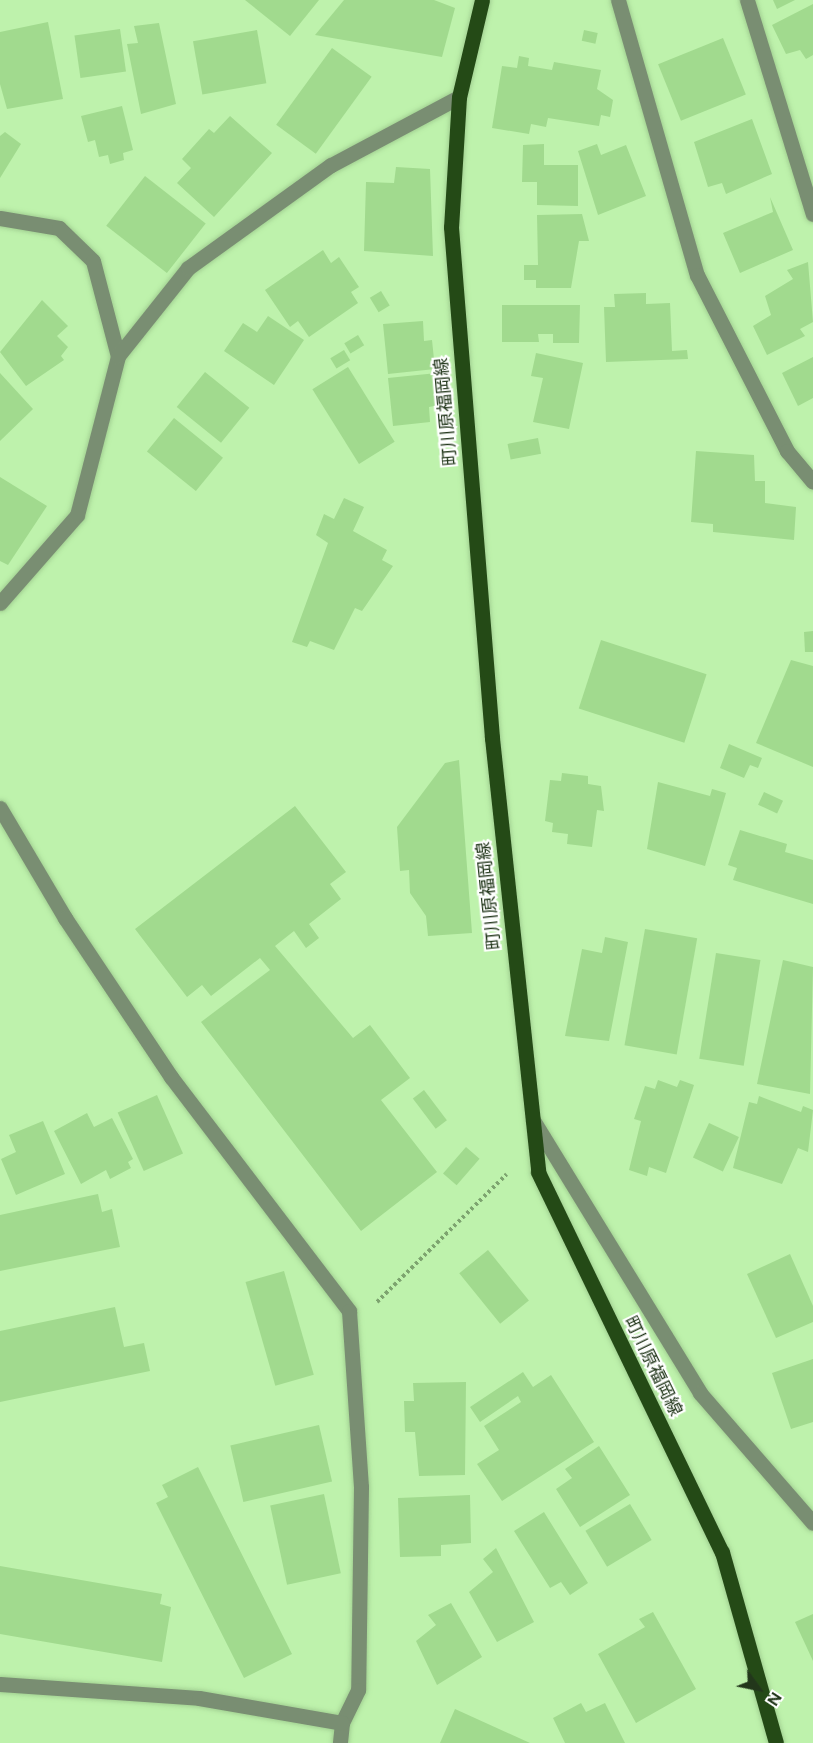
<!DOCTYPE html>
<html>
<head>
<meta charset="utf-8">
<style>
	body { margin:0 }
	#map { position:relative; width:813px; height:1743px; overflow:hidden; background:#bef2ac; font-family:Figtree,"Noto Sans JP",sans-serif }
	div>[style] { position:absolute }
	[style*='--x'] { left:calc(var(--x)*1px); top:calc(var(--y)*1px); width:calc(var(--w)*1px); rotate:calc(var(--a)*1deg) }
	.building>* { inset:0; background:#a1da8e; transform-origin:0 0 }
	.path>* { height:4px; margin-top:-2px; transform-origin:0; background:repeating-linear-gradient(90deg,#7da46f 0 3px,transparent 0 6px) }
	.roads { filter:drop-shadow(0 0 2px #a2d092) drop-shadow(0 0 2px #a2d092) }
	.minor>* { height:15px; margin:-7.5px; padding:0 7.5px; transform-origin:7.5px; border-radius:7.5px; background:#798e72 }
	.major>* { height:15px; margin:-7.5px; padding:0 7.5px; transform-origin:7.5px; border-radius:7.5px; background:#244a16 }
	span { translate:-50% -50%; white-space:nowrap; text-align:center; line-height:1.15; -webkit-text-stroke:4.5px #fff; paint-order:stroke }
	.street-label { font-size:18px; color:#22371b }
	.north { position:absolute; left:729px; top:1659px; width:60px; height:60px; -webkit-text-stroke:4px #fff; paint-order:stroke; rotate:123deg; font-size:16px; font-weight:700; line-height:24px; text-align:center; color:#22371b }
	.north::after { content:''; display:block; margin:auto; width:21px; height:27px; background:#22371b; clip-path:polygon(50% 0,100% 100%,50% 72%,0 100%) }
</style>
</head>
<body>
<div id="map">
	<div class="building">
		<i style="clip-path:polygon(245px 0,319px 0,290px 36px)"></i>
		<i style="clip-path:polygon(344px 0,434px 0,455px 8px,442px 57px,315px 35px)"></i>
		<i style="clip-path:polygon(773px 0,795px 0,777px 9px)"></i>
		<i style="clip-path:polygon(813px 4px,813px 55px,806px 59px,800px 50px,786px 54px,772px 25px)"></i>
		<i style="clip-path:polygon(48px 22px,63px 99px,7px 109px,0 84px,0 32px)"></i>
		<i style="clip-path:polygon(159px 23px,176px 104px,141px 114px,127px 44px,138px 43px,134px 26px)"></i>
		<i style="left:120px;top:29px;width:43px;height:46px;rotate:82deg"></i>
		<i style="left:257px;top:30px;width:54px;height:65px;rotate:80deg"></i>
		<i style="left:584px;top:30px;width:14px;height:11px;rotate:12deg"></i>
		<i style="left:723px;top:38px;width:61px;height:70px;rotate:68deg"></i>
		<i style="left:332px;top:48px;width:49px;height:95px;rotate:36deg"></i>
		<i style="clip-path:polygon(519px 56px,529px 58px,528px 66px,552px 70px,554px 62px,601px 70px,597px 89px,613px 100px,610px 117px,601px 115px,599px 126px,548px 118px,546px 127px,531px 124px,529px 134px,492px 128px,502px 66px,517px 68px)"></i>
		<i style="clip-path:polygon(122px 106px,133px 150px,123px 153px,124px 160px,110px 164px,108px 155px,99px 157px,95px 140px,88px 142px,81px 116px)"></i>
		<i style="clip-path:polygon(230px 116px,272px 153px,214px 217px,177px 183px,191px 168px,182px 159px,209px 129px,214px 133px)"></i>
		<i style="clip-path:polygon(752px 119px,772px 174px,726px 194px,722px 183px,708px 187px,694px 142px)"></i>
		<i style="clip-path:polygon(5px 132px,21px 144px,0 178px,0 136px)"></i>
		<i style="clip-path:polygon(544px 144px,544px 165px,578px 165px,578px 206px,537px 205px,537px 182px,522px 182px,523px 145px)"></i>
		<i style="clip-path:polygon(597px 144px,601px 155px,626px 145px,646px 196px,598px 215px,578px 151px)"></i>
		<i style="clip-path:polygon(396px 167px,430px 169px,433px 256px,364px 251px,366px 182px,394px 183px)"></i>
		<i style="left:145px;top:176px;width:77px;height:63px;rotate:38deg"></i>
		<i style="clip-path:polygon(770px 197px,793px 250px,740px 273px,723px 233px,773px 212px)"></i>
		<i style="clip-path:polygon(582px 214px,589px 241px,579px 241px,571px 288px,536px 288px,536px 280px,524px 280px,524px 265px,538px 265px,537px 215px)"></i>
		<i style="clip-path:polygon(323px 250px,331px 263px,339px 257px,359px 287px,351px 292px,358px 303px,309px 337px,298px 321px,290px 327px,265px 290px)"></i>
		<i style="clip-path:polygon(808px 262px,813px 322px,800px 329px,805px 336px,767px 355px,753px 326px,771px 315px,765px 296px,793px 279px,787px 270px)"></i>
		<i style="left:381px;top:291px;width:17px;height:13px;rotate:59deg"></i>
		<i style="clip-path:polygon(646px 293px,646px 304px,670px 303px,672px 351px,687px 350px,688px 359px,606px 362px,604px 307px,615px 307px,614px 294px)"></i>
		<i style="clip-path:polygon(42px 300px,68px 326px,57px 336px,68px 347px,61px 356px,64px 360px,26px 386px,0 352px)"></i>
		<i style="clip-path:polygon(502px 305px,580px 305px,579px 343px,553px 343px,553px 334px,538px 334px,539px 342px,502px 342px)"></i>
		<i style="clip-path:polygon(268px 316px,304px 340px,274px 385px,224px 351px,243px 323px,257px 332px)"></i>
		<i style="clip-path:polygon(423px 321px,424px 341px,432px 340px,435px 369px,388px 374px,383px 324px)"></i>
		<i style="left:358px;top:335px;width:12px;height:16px;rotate:59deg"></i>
		<i style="left:344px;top:350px;width:12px;height:16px;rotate:59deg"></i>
		<i style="clip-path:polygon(536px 353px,583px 363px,569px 429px,533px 422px,543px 378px,531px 376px)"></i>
		<i style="clip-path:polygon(813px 357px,813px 398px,798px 406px,782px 373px)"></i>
		<i style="left:348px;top:367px;width:88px;height:42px;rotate:58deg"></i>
		<i style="left:205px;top:372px;width:57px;height:45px;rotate:39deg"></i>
		<i style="clip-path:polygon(0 373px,33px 409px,0 441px)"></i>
		<i style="clip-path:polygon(437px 373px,440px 405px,429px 407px,430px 422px,393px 426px,388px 378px)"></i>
		<i style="left:174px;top:418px;width:63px;height:43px;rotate:39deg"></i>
		<i style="left:538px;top:438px;width:16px;height:31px;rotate:79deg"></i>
		<i style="clip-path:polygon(696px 451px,754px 455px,755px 481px,765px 481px,765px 503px,796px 507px,794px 540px,713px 532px,713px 524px,691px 522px)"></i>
		<i style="clip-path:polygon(0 477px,47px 506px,8px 565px,0 561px)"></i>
		<i style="clip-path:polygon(344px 498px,364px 507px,353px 531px,387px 550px,382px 560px,393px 566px,362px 611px,355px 608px,334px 650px,310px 641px,307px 647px,292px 642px,328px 543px,316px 535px,324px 514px,334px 519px)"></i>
		<i style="clip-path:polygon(813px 631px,813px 652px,805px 652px,804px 632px)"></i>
		<i style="left:601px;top:640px;width:111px;height:72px;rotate:18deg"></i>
		<i style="clip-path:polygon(791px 660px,813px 666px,813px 767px,756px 743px)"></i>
		<i style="clip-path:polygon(729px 744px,762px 758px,758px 768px,750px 765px,744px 778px,720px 768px)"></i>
		<i style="clip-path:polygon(459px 760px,472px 933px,428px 936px,426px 916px,410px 893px,409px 870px,400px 871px,397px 827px,445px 763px)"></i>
		<i style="clip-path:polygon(562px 773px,588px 776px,588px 784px,601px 786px,604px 811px,597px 810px,592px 847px,567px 844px,568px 834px,552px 832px,553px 823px,545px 821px,550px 780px,561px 781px)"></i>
		<i style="clip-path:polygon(658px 782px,710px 796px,712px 789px,726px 793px,705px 866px,647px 849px)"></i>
		<i style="left:764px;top:792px;width:21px;height:14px;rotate:25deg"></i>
		<i style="clip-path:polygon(295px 806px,346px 872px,330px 884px,341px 899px,309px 924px,319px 938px,306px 948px,294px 931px,275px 946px,353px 1038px,370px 1025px,410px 1078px,381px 1100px,437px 1172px,361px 1231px,201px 1022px,270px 970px,260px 958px,211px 996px,202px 985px,187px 997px,135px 929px)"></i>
		<i style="clip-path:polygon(740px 830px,787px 844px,785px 852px,813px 860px,813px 904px,733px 880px,737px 868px,728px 865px)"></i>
		<i style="left:645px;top:929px;width:53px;height:118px;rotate:10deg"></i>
		<i style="clip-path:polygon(605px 937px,628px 942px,609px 1041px,565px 1036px,582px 949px,602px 953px)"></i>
		<i style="left:716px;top:953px;width:45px;height:107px;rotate:9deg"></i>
		<i style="clip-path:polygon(783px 960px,813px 967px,810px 1094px,757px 1084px)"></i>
		<i style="clip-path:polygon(658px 1080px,677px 1087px,680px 1080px,694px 1085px,666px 1173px,649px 1167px,647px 1176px,629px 1170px,641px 1121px,634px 1119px,645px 1086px,655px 1089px)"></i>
		<i style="left:424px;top:1090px;width:38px;height:14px;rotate:53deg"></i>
		<i style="left:157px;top:1095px;width:64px;height:43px;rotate:66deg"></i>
		<i style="clip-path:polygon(759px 1096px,801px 1112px,803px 1106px,813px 1110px,808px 1152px,798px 1148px,782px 1184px,733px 1168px,749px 1102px,757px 1104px)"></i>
		<i style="clip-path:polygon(87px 1113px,94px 1127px,112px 1118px,133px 1159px,128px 1162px,131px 1168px,110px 1179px,106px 1170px,81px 1184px,54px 1131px)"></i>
		<i style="clip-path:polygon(43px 1121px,65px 1174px,16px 1195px,1px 1159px,16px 1152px,9px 1135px)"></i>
		<i style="left:709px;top:1123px;width:33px;height:38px;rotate:25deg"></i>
		<i style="left:466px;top:1147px;width:18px;height:35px;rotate:41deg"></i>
		<i style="clip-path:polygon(98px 1194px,102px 1212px,112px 1209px,120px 1247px,0 1271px,0 1215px)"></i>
		<i style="left:488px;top:1250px;width:65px;height:37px;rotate:51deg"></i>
		<i style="clip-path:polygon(790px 1254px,813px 1306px,813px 1322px,776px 1338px,747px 1274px)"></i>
		<i style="left:284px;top:1271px;width:108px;height:40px;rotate:74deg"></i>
		<i style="clip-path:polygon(115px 1307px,124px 1347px,144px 1343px,150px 1371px,0 1402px,0 1331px)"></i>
		<i style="clip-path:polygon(813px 1359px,813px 1422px,791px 1429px,772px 1373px)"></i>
		<i style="clip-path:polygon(523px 1372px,533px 1387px,551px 1375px,594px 1442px,502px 1501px,477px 1464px,499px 1450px,484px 1426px,521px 1402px,518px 1396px,480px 1422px,470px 1407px)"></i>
		<i style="clip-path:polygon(466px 1382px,465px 1475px,419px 1476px,415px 1432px,405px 1432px,404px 1401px,414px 1401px,413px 1383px)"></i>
		<i style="left:319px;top:1425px;width:58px;height:91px;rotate:77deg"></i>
		<i style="clip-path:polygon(599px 1446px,630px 1495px,580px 1527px,556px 1489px,572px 1478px,565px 1469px)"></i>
		<i style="clip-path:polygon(198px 1467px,292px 1654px,244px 1678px,156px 1503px,168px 1497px,162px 1485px)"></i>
		<i style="left:324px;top:1494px;width:81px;height:55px;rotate:78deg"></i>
		<i style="clip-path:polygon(470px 1495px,471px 1543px,441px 1545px,441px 1556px,400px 1557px,398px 1498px)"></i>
		<i style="left:630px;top:1504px;width:42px;height:52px;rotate:59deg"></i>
		<i style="clip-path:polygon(544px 1512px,588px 1583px,570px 1595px,561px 1582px,550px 1588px,514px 1531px)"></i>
		<i style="clip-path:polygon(496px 1548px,534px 1622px,497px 1642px,469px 1592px,493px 1572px,483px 1559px)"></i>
		<i style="clip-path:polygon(0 1566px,162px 1594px,160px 1604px,171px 1607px,162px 1662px,0 1634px)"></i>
		<i style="clip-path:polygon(451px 1603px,482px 1657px,437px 1685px,416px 1641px,436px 1625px,428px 1615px)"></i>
		<i style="clip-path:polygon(653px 1612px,696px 1689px,636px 1723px,598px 1654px,645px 1627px,639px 1619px)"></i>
		<i style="clip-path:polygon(813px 1614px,813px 1661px,795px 1622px)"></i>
		<i style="clip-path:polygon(581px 1703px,586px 1712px,605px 1703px,625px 1743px,565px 1743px,553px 1718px)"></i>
		<i style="clip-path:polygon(455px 1709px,530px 1743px,440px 1743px)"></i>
	</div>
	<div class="path">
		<i style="--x:377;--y:1302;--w:182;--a:-44.6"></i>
	</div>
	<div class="roads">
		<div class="minor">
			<i style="--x:618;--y:0;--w:286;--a:74"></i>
			<i style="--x:697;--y:275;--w:198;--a:62.9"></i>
			<i style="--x:787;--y:451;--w:40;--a:50"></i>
			<i style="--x:747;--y:0;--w:224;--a:72.9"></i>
			<i style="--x:0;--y:218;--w:60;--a:9.6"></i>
			<i style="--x:59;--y:228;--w:47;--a:44.1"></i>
			<i style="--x:93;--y:261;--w:98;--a:75.3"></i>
			<i style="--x:0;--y:603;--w:117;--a:-48.8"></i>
			<i style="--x:77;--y:515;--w:164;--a:-75.5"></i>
			<i style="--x:118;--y:356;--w:112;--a:-51.5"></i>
			<i style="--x:188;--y:268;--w:176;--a:-35.8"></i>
			<i style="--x:331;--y:165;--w:145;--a:-28"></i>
			<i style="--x:0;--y:808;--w:128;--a:59.4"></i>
			<i style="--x:65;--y:918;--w:191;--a:56.3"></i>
			<i style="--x:171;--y:1077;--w:294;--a:52.7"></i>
			<i style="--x:349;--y:1311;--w:176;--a:86.1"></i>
			<i style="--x:361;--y:1487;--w:203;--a:90.8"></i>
			<i style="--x:358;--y:1690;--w:37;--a:116"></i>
			<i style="--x:342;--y:1723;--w:20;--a:96"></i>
			<i style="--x:533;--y:1120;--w:320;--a:58.5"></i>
			<i style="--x:700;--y:1393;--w:172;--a:49"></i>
			<i style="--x:0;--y:1684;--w:199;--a:4"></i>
			<i style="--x:199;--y:1698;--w:145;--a:9.9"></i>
		</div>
		<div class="major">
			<i style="--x:482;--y:0;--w:100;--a:103.3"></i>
			<i style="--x:459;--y:97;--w:130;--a:93.5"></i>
			<i style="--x:451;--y:227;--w:513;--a:85.41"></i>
			<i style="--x:492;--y:738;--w:436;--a:83.9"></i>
			<i style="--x:538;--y:1172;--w:422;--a:64.2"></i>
			<i style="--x:722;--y:1552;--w:198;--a:74.2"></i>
		</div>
	</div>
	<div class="street-label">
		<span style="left:446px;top:412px;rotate:-95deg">町川原福岡線</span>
		<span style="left:489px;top:896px;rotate:-96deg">町川原福岡線</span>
		<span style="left:653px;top:1366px;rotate:64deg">町川原福岡線</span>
	</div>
	<div class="north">N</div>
</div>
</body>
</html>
